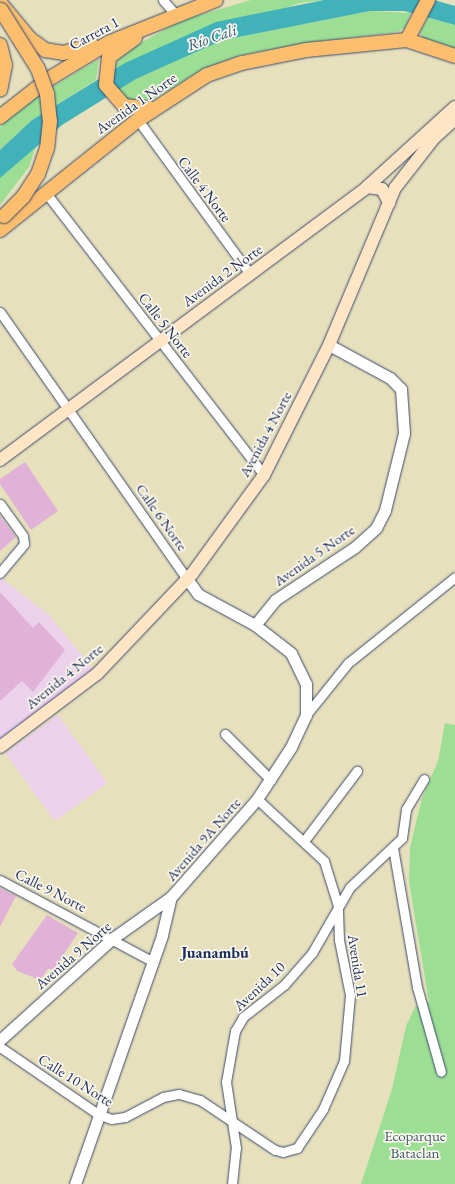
<!DOCTYPE html>
<html>
<head>
<meta charset="utf-8">
<style>
	body { margin:0 }
	#map { position:relative; width:455px; height:1184px; overflow:hidden; background:#e7e0bd; font-family:"EB Garamond",serif }
	div>[style] { position:absolute }
	[style*='--x'] { left:calc(var(--x)*1px); top:calc(var(--y)*1px); width:calc(var(--w)*1px); rotate:calc(var(--a)*1deg) }
	.built>* { inset:0; background:#ecd1ea; transform-origin:0 0 }
	.green>* { inset:0; background:#9dde95 }
	.water>* { inset:0; background:#42b2ba }
	.building>* { inset:0; background:#e1b2d8 }
	.roads { filter:drop-shadow(0 0 1px #3a4a6c) drop-shadow(0 0 1px #3a4a6c) }
	.minor>* { height:9px; margin:-4.5px; padding:0 4.5px; transform-origin:4.5px; border-radius:4.5px; background:#fff }
	.tertiary>* { height:11px; margin:-5.5px; padding:0 5.5px; transform-origin:5.5px; border-radius:5.5px; background:#fff }
	.secondary>* { height:12px; margin:-6px; padding:0 6px; transform-origin:6px; border-radius:6px; background:#fde5c5 }
	.primary>* { height:14px; margin:-7px; padding:0 7px; transform-origin:7px; border-radius:7px; background:#fbbe6e }
	.bridges { filter:drop-shadow(0 0 1px #3a4a6c) drop-shadow(0 0 1px #3a4a6c) }
	.primary-bridge>* { height:14px; margin:-7px; padding:0 7px; transform-origin:7px; border-radius:7px; background:#fbbe6e }
	span { translate:-50% -50%; white-space:nowrap; text-align:center; line-height:1.15; -webkit-text-stroke:3.5px #fbf7ec; paint-order:stroke }
	.street-label { font-size:15px; color:#1b2f5e }
	.park-label { font-size:15px; color:#3c5b6c }
	.water-label { font-size:16px; color:#295d7e; font-style:italic }
	.neighbourhood-label { font-size:16px; color:#1b2f5e; font-weight:700 }
</style>
</head>
<body>
<div id="map">
	<div class="built">
		<i style="clip-path:polygon(0 577px,49px 615px,97px 674px,0 747px)"></i>
		<i style="left:58px;top:715px;width:84px;height:65px;rotate:54deg"></i>
	</div>
	<div class="green">
		<i style="clip-path:polygon(251px 0,324px 0,300px 3px,114px 69px,121px 54px,180px 21px)"></i>
		<i style="clip-path:polygon(370px 11px,411px 13px,405px 28px,397px 32px,305px 43px,241px 55px,203px 69px,146px 104px,124px 99px,116px 91px,136px 79px,223px 40px)"></i>
		<i style="clip-path:polygon(428px 18px,455px 25px,455px 50px,423px 39px,420px 32px)"></i>
		<i style="clip-path:polygon(99px 59px,96px 80px,32px 120px,0 150px,0 127px,5px 122px,34px 98px)"></i>
		<i style="clip-path:polygon(36px 146px,29px 167px,0 205px,0 178px)"></i>
		<i style="clip-path:polygon(445px 723px,455px 725px,455px 1184px,361px 1184px,392px 1089px,406px 1026px,415px 1007px,429px 1002px,409px 882px,410px 847px,422px 798px,438px 761px)"></i>
	</div>
	<div class="water">
		<i style="clip-path:polygon(324px 0,434px 0,455px 6px,455px 25px,404px 11px,370px 11px,223px 40px,136px 79px,62px 125px,0 178px,0 150px,32px 120px,125px 63px,216px 22px)"></i>
	</div>
	<div class="building">
		<i style="clip-path:polygon(25px 462px,58px 511px,31px 530px,0 484px,0 479px)"></i>
		<i style="clip-path:polygon(0 516px,16px 537px,0 551px)"></i>
		<i style="clip-path:polygon(0 592px,33px 628px,39px 622px,65px 650px,33px 692px,22px 681px,0 701px)"></i>
		<i style="clip-path:polygon(0 888px,16px 896px,0 927px)"></i>
		<i style="clip-path:polygon(47px 915px,78px 933px,54px 969px,48px 969px,40px 980px,17px 971px,12px 964px)"></i>
	</div>
	<div class="roads">
		<div class="minor">
			<i style="--x:163;--y:0;--w:18;--a:49"></i>
			<i style="--x:138;--y:120;--w:190;--a:54"></i>
			<i style="--x:46;--y:193;--w:356;--a:52.3"></i>
			<i style="--x:0;--y:312;--w:327;--a:55"></i>
			<i style="--x:0;--y:504;--w:39;--a:54"></i>
			<i style="--x:23;--y:536;--w:8;--a:83"></i>
			<i style="--x:24;--y:544;--w:38;--a:130"></i>
			<i style="--x:306;--y:715;--w:67;--a:-51.1"></i>
			<i style="--x:348;--y:663;--w:137;--a:-38.8"></i>
			<i style="--x:225;--y:734;--w:65;--a:45"></i>
			<i style="--x:304;--y:841;--w:88;--a:-52.9"></i>
			<i style="--x:393;--y:848;--w:141;--a:80.2"></i>
			<i style="--x:417;--y:987;--w:88;--a:74.2"></i>
			<i style="--x:0;--y:880;--w:172;--a:28.1"></i>
			<i style="--x:0;--y:1047;--w:119;--a:34.4"></i>
			<i style="--x:98;--y:1114;--w:14;--a:21"></i>
			<i style="--x:111;--y:1119;--w:14;--a:-8"></i>
			<i style="--x:125;--y:1117;--w:43;--a:-27.8"></i>
			<i style="--x:163;--y:1097;--w:16;--a:-11"></i>
			<i style="--x:179;--y:1094;--w:22;--a:16"></i>
			<i style="--x:200;--y:1100;--w:90;--a:33.7"></i>
			<i style="--x:275;--y:1150;--w:8;--a:14"></i>
			<i style="--x:283;--y:1152;--w:15;--a:-16"></i>
			<i style="--x:297;--y:1148;--w:47;--a:-56.3"></i>
			<i style="--x:323;--y:1109;--w:52;--a:-66.4"></i>
			<i style="--x:344;--y:1061;--w:66;--a:-84.8"></i>
			<i style="--x:350;--y:995;--w:56;--a:-101.3"></i>
			<i style="--x:339;--y:940;--w:34;--a:-92"></i>
			<i style="--x:338;--y:906;--w:47;--a:-107.3"></i>
			<i style="--x:324;--y:861;--w:91;--a:-137.2"></i>
			<i style="--x:232;--y:1184;--w:36;--a:-84"></i>
			<i style="--x:236;--y:1148;--w:67;--a:-98.6"></i>
			<i style="--x:226;--y:1082;--w:52;--a:-80"></i>
			<i style="--x:235;--y:1031;--w:16;--a:-60"></i>
			<i style="--x:243;--y:1017;--w:52;--a:-38"></i>
			<i style="--x:284;--y:985;--w:43;--a:-48.8"></i>
			<i style="--x:312;--y:953;--w:76;--a:-60.1"></i>
			<i style="--x:350;--y:887;--w:71;--a:-43.3"></i>
			<i style="--x:402;--y:838;--w:29;--a:-82"></i>
			<i style="--x:406;--y:809;--w:35;--a:-59"></i>
		</div>
		<div class="tertiary">
			<i style="--x:255;--y:625;--w:32;--a:-51"></i>
			<i style="--x:275;--y:600;--w:96;--a:-33.5"></i>
			<i style="--x:355;--y:547;--w:28;--a:-42"></i>
			<i style="--x:376;--y:528;--w:20;--a:-63"></i>
			<i style="--x:385;--y:510;--w:79;--a:-76.1"></i>
			<i style="--x:404;--y:433;--w:44;--a:-93.9"></i>
			<i style="--x:401;--y:389;--w:16;--a:-135"></i>
			<i style="--x:390;--y:378;--w:69;--a:-151.6"></i>
			<i style="--x:0;--y:1040;--w:152;--a:-42.1"></i>
			<i style="--x:113;--y:938;--w:71;--a:-35.3"></i>
			<i style="--x:75;--y:1184;--w:264;--a:-70.7"></i>
			<i style="--x:162;--y:935;--w:39;--a:-77"></i>
			<i style="--x:171;--y:897;--w:130;--a:-48.7"></i>
			<i style="--x:257;--y:799;--w:62;--a:-56.8"></i>
			<i style="--x:291;--y:747;--w:35;--a:-65"></i>
			<i style="--x:306;--y:715;--w:31;--a:-90"></i>
			<i style="--x:306;--y:684;--w:34;--a:-116"></i>
			<i style="--x:291;--y:653;--w:46;--a:-142.1"></i>
			<i style="--x:255;--y:625;--w:65;--a:-151.5"></i>
			<i style="--x:198;--y:594;--w:17;--a:-126"></i>
		</div>
		<div class="secondary">
			<i style="--x:367;--y:187;--w:15;--a:8"></i>
			<i style="--x:382;--y:189;--w:16;--a:63"></i>
			<i style="--x:0;--y:460;--w:457;--a:-36.6"></i>
			<i style="--x:367;--y:187;--w:119;--a:-42.3"></i>
			<i style="--x:0;--y:747;--w:121;--a:-37"></i>
			<i style="--x:97;--y:674;--w:138;--a:-46.5"></i>
			<i style="--x:192;--y:574;--w:122;--a:-54"></i>
			<i style="--x:264;--y:475;--w:145;--a:-63.4"></i>
			<i style="--x:329;--y:345;--w:170;--a:-67.2"></i>
			<i style="--x:395;--y:188;--w:63;--a:-52"></i>
			<i style="--x:434;--y:138;--w:28;--a:-42"></i>
		</div>
		<div class="primary">
			<i style="--x:0;--y:3;--w:47;--a:50.2"></i>
			<i style="--x:30;--y:39;--w:19;--a:36"></i>
			<i style="--x:45;--y:50;--w:18;--a:9"></i>
			<i style="--x:63;--y:53;--w:30;--a:-15"></i>
			<i style="--x:135;--y:38;--w:32;--a:144"></i>
			<i style="--x:109;--y:57;--w:28;--a:96"></i>
			<i style="--x:106;--y:85;--w:28;--a:49"></i>
			<i style="--x:124;--y:106;--w:29;--a:6"></i>
			<i style="--x:407;--y:40;--w:45;--a:-62.3"></i>
			<i style="--x:0;--y:45;--w:21;--a:76"></i>
			<i style="--x:5;--y:65;--w:25;--a:101"></i>
			<i style="--x:0;--y:117;--w:60;--a:-38.2"></i>
			<i style="--x:47;--y:80;--w:71;--a:-31.2"></i>
			<i style="--x:108;--y:43;--w:116;--a:-21.7"></i>
			<i style="--x:0;--y:230;--w:176;--a:-38.6"></i>
			<i style="--x:138;--y:120;--w:82;--a:-33.1"></i>
			<i style="--x:207;--y:75;--w:37;--a:-19"></i>
			<i style="--x:242;--y:63;--w:65;--a:-11.5"></i>
			<i style="--x:306;--y:50;--w:101;--a:-5.7"></i>
			<i style="--x:407;--y:40;--w:51;--a:18.4"></i>
		</div>
	</div>
	<div class="bridges">
		<div class="primary-bridge">
			<i style="--x:1;--y:10;--w:70;--a:57.9"></i>
			<i style="--x:38;--y:69;--w:27;--a:70"></i>
			<i style="--x:47;--y:94;--w:27;--a:84"></i>
			<i style="--x:50;--y:121;--w:27;--a:96"></i>
			<i style="--x:47;--y:148;--w:28;--a:109"></i>
			<i style="--x:38;--y:174;--w:27;--a:123"></i>
			<i style="--x:23;--y:197;--w:27;--a:135"></i>
		</div>
	</div>
	<div class="street-label">
		<span style="left:94px;top:33px;rotate:-28deg">Carrera 1</span>
		<span style="left:136px;top:103px;rotate:-35deg">Avenida 1 Norte</span>
		<span style="left:205px;top:189px;rotate:53deg">Calle 4 Norte</span>
		<span style="left:222px;top:275px;rotate:-36deg">Avenida 2 Norte</span>
		<span style="left:166px;top:325px;rotate:52deg">Calle 5 Norte</span>
		<span style="left:265px;top:434px;rotate:-62deg">Avenida 4 Norte</span>
		<span style="left:162px;top:517px;rotate:55deg">Calle 6 Norte</span>
		<span style="left:314px;top:555px;rotate:-35deg">Avenida 5 Norte</span>
		<span style="left:64px;top:676px;rotate:-39deg">Avenida 4 Norte</span>
		<span style="left:203px;top:839px;rotate:-49deg">Avenida 9A Norte</span>
		<span style="left:51px;top:890px;rotate:27deg">Calle 9 Norte</span>
		<span style="left:73px;top:955px;rotate:-41deg">Avenida 9 Norte</span>
		<span style="left:358px;top:966px;rotate:81deg">Avenida 11</span>
		<span style="left:259px;top:986px;rotate:-43deg">Avenida 10</span>
		<span style="left:76px;top:1080px;rotate:32deg">Calle 10 Norte</span>
	</div>
	<div class="park-label">
		<span style="left:415px;top:1144px">Ecoparque<br>Bataclan</span>
	</div>
	<div class="water-label">
		<span style="left:212px;top:38px;rotate:-19deg">Río Cali</span>
	</div>
	<div class="neighbourhood-label">
		<span style="left:215px;top:953px">Juanambú</span>
	</div>
</div>
</body>
</html>
